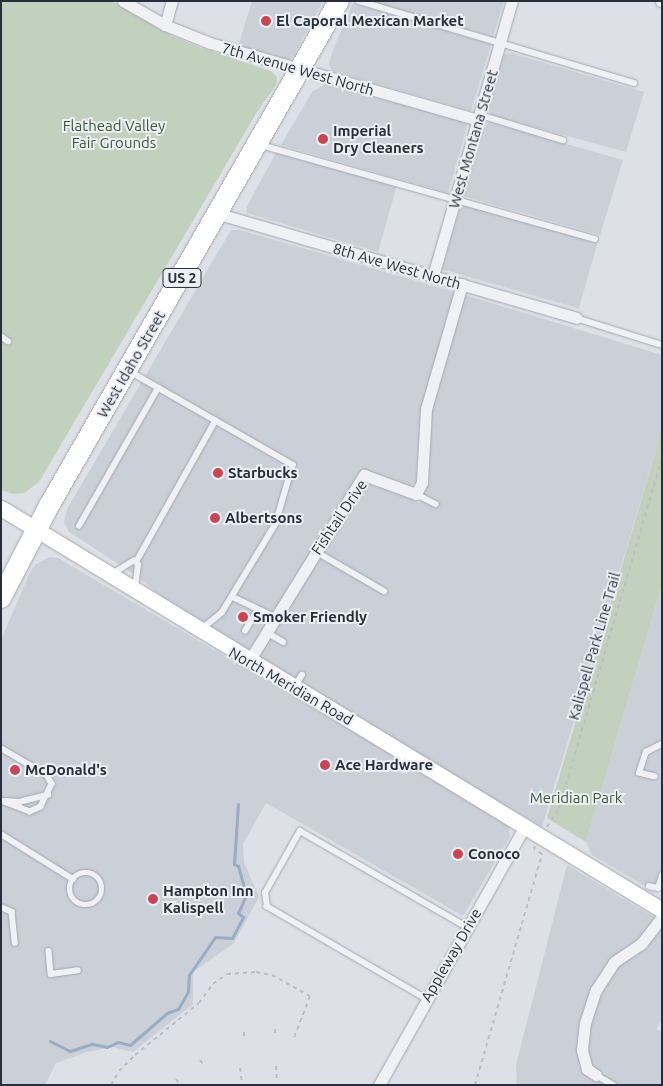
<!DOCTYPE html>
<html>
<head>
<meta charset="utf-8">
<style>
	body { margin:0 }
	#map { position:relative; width:663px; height:1086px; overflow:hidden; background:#dde0e6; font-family:Ubuntu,sans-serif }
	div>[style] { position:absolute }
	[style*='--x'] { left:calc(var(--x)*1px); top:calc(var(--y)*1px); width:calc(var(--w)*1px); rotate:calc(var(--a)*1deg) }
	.built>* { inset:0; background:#cbcfd8; transform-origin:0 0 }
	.green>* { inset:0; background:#c2d0be }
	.stream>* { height:3px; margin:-1.5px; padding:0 1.5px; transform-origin:1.5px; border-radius:1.5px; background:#99acc5 }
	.path>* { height:2px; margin-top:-1px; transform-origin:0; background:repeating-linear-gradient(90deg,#bbbec5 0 4px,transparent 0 8px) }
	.roads { filter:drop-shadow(0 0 1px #a3a7b0) drop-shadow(0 0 1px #a3a7b0) }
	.lane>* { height:5.5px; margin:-2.75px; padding:0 2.75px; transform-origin:2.75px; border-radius:2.75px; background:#eff1f5 }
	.lane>.ring { margin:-2.75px; padding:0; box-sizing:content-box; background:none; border:5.5px solid #eff1f5; border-radius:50% }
	.street>* { height:11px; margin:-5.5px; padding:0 5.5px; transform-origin:5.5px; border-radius:5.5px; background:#eff1f5 }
	.secondary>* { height:15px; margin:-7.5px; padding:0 7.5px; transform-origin:7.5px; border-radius:7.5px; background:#fff }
	.highway>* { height:20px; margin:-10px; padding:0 10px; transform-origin:10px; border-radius:10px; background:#fff }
	.dots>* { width:14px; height:14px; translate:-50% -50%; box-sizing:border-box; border:2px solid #eceff4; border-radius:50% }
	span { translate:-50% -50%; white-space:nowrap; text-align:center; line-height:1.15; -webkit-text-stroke:4px #eceff4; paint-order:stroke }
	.shield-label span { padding:1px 4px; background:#eceff4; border:1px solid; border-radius:4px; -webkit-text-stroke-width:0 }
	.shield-label { font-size:14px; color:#272e3c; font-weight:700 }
	.poi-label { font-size:15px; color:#272e3c; font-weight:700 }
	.left { translate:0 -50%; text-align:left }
	.street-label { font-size:15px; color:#272e3c }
	.park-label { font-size:15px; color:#3a5735 }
	.frame { position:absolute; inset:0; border:2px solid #272e3c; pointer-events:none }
</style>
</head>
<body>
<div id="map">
	<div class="built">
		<i style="clip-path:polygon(252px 1px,323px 1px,293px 57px,288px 61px,238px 47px)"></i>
		<i style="clip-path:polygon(369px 1px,504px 1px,493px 37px)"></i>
		<i style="clip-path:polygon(353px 3px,491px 44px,471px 111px,332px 71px,329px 63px,334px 47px)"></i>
		<i style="clip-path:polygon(511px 53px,644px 92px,626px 152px,491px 115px,488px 108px,502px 61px,505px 54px)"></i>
		<i style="clip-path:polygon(326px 84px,465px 122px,467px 126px,448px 193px,281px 145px,312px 92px)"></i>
		<i style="clip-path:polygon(489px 122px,623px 160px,600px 235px,463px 196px,483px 129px)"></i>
		<i style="clip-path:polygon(277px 151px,397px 185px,378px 252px,247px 213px,246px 208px)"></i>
		<i style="left:461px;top:204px;width:142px;height:68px;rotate:16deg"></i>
		<i style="clip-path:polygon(231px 230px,240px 230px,454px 292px,421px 408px,416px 482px,408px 487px,363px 469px,248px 652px,189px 617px,132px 573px,69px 532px,64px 522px,67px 509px)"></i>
		<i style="clip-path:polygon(465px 295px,662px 355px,662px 430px,542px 827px,258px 658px,363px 485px,371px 483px,420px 503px,429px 482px,432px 409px)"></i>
		<i style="clip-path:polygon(50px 557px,58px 558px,508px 823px,510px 836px,463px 916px,266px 803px,243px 844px,244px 862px,259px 897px,234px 943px,193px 972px,193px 1004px,133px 1052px,113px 1047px,87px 1052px,56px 1063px,45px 1085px,1px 1085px,1px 640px,30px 572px,36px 564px)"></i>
		<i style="clip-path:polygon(662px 584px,662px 885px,650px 889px,592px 855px,586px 842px)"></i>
		<i style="clip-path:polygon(567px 865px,662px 922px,662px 1020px,656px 1029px,662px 1032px,662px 1085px,517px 1085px,516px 1065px)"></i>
	</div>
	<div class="green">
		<i style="clip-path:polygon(1px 1px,112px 1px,164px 32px,198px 47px,271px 71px,277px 77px,276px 85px,257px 112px,39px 482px,24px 493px,14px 494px,1px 490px)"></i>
		<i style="clip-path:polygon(662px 430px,662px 584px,586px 842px,547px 818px)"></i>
	</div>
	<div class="stream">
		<i style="--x:50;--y:1041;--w:22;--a:27"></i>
		<i style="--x:70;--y:1051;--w:23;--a:-18"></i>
		<i style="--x:92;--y:1044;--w:15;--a:11"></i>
		<i style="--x:107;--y:1047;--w:12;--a:-24"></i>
		<i style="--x:118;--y:1042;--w:12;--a:14"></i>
		<i style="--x:130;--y:1045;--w:49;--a:-40.9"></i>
		<i style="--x:167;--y:1013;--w:12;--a:-20"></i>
		<i style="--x:178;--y:1009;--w:20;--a:-60"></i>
		<i style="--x:188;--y:992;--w:17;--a:-87"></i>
		<i style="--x:189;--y:975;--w:46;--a:-55.6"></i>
		<i style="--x:215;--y:937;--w:17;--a:3"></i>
		<i style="--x:232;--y:938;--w:24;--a:-62"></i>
		<i style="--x:243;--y:917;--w:6;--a:-141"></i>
		<i style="--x:238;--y:913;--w:20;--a:-66"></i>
		<i style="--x:246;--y:895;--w:30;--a:-105"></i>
		<i style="--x:238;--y:866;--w:4;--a:-153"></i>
		<i style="--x:234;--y:864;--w:60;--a:-86.2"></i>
	</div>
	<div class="path">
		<i style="--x:547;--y:827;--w:22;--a:-58"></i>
		<i style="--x:559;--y:808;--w:364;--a:-73.6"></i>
		<i style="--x:275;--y:1029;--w:8;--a:90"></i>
		<i style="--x:244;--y:1036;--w:5;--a:-90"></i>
		<i style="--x:200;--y:1060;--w:4;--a:56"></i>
		<i style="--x:276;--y:1066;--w:14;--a:86"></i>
		<i style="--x:240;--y:1068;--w:16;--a:83"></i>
		<i style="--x:176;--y:1079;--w:7;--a:56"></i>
		<i style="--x:111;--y:1085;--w:16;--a:-60"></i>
		<i style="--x:119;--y:1071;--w:23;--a:-45"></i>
		<i style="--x:135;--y:1055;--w:82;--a:-39.1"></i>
		<i style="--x:199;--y:1003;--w:24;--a:-54"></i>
		<i style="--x:213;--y:984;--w:17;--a:-36"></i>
		<i style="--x:227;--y:974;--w:29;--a:-4"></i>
		<i style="--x:256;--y:972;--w:16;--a:11"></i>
		<i style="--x:272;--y:975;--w:43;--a:28.9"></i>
		<i style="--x:310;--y:996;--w:45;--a:110.9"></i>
		<i style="--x:475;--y:1085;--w:241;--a:-73.8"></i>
		<i style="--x:542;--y:854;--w:9;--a:-148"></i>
		<i style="--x:534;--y:849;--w:3;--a:-72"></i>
	</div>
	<div class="roads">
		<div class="lane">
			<i style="--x:359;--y:1;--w:287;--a:16.6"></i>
			<i style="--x:480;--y:115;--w:87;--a:16.8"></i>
			<i style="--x:261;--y:145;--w:347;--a:15.7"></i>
			<i style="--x:576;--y:318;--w:90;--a:17.4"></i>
			<i style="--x:1;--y:336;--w:9;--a:36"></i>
			<i style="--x:129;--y:371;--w:189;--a:29.8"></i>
			<i style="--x:293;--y:465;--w:61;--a:106.1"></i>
			<i style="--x:276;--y:524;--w:104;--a:121.2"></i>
			<i style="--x:222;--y:613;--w:27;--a:141"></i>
			<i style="--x:416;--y:494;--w:22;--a:27"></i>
			<i style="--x:79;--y:526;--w:159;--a:-60.2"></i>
			<i style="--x:315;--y:551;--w:80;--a:30.1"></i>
			<i style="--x:112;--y:574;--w:25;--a:-32"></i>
			<i style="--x:135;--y:589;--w:24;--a:-83"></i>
			<i style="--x:138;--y:565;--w:4;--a:-124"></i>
			<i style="--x:136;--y:562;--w:162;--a:-60.7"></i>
			<i style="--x:233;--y:597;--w:47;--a:25.5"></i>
			<i style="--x:245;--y:631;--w:23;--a:-59"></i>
			<i style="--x:266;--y:632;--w:20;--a:30"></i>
			<i style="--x:295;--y:686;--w:13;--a:-58"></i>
			<i style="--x:1;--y:748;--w:53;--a:30.4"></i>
			<i style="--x:47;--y:775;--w:10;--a:61"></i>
			<i style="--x:52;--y:784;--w:25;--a:116"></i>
			<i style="--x:41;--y:807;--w:12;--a:156"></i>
			<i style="--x:30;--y:812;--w:31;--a:-159"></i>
			<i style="--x:655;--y:777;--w:16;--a:-166"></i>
			<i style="--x:639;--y:773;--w:22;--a:-72"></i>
			<i style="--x:646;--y:752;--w:18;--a:-27"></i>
			<i style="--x:6;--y:801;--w:13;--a:4"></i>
			<i style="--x:19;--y:802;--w:30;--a:-14"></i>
			<i style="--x:1;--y:834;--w:85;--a:32"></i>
			<i class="ring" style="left:70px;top:873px;width:26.5px;height:26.5px"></i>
			<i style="--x:649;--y:886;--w:9;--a:13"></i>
			<i style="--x:658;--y:888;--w:13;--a:-72"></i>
			<i style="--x:1;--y:907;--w:12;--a:24"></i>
			<i style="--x:12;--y:912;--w:31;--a:84"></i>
			<i style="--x:49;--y:951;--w:23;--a:85"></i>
			<i style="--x:51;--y:974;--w:27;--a:-8"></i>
			<i style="--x:426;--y:999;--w:184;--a:-149.9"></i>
			<i style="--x:267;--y:907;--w:14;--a:-98"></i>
			<i style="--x:265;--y:893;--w:71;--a:-60.6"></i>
			<i style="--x:300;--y:831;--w:193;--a:29.9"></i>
			<i style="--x:596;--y:1075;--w:20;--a:30"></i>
		</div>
		<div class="street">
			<i style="--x:123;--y:1;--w:48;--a:29.7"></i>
			<i style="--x:165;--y:25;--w:48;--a:21.8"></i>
			<i style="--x:210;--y:43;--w:279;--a:16"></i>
			<i style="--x:661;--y:1;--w:1;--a:0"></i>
			<i style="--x:165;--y:25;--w:25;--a:-74"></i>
			<i style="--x:219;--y:214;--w:372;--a:16.2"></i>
			<i style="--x:433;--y:276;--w:286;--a:-74"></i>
			<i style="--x:249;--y:661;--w:219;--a:-58.3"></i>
			<i style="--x:364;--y:475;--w:55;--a:20.1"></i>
			<i style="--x:416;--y:494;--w:13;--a:-63"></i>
			<i style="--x:422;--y:482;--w:73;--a:-86.9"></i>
			<i style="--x:426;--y:409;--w:130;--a:-73.9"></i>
			<i style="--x:596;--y:1075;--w:11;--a:-146"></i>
			<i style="--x:587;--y:1069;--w:20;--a:-105"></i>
			<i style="--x:582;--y:1050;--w:27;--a:-84"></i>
			<i style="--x:585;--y:1023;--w:35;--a:-72"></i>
			<i style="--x:596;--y:990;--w:33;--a:-57"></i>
			<i style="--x:614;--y:962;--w:32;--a:-34"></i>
			<i style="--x:641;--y:944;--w:34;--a:-52"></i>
			<i style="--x:379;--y:1085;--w:297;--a:-60.6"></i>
		</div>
		<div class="secondary">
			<i style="--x:1;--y:508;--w:774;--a:31.31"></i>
		</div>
		<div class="highway">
			<i style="--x:1;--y:598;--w:106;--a:-62.5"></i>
			<i style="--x:50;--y:504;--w:580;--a:-60.12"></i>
		</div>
	</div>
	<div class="dots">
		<i style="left:266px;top:21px;background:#c74653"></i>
		<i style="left:323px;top:139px;background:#c74653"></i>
		<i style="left:218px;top:473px;background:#c74653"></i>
		<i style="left:215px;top:518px;background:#c74653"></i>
		<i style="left:243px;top:617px;background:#c74653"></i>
		<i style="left:325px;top:765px;background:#c74653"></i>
		<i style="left:15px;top:770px;background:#c74653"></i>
		<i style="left:458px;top:854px;background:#c74653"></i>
		<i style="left:153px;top:899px;background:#c74653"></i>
	</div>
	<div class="shield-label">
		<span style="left:182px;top:278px">US 2</span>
	</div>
	<div class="poi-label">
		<span class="left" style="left:276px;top:21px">El Caporal Mexican Market</span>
		<span class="left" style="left:333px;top:139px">Imperial<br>Dry Cleaners</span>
		<span class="left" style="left:228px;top:473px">Starbucks</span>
		<span class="left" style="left:225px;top:518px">Albertsons</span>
		<span class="left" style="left:253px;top:617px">Smoker Friendly</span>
		<span class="left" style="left:335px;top:765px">Ace Hardware</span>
		<span class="left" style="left:25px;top:770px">McDonald's</span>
		<span class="left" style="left:468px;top:854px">Conoco</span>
		<span class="left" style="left:163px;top:899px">Hampton Inn<br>Kalispell</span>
	</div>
	<div class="street-label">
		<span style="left:298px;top:69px;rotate:16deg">7th Avenue West North</span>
		<span style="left:473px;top:139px;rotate:-74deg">West Montana Street</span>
		<span style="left:397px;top:266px;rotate:16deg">8th Ave West North</span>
		<span style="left:131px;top:364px;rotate:-60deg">West Idaho Street</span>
		<span style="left:339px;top:517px;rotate:-56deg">Fishtail Drive</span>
		<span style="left:594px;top:646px;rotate:-74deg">Kalispell Park Line Trail</span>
		<span style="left:291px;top:686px;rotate:30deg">North Meridian Road</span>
		<span style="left:451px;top:955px;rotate:-60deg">Appleway Drive</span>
	</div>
	<div class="park-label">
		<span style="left:114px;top:134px">Flathead Valley<br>Fair Grounds</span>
		<span style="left:576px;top:798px">Meridian Park</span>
	</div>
	<div class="frame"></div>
</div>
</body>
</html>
